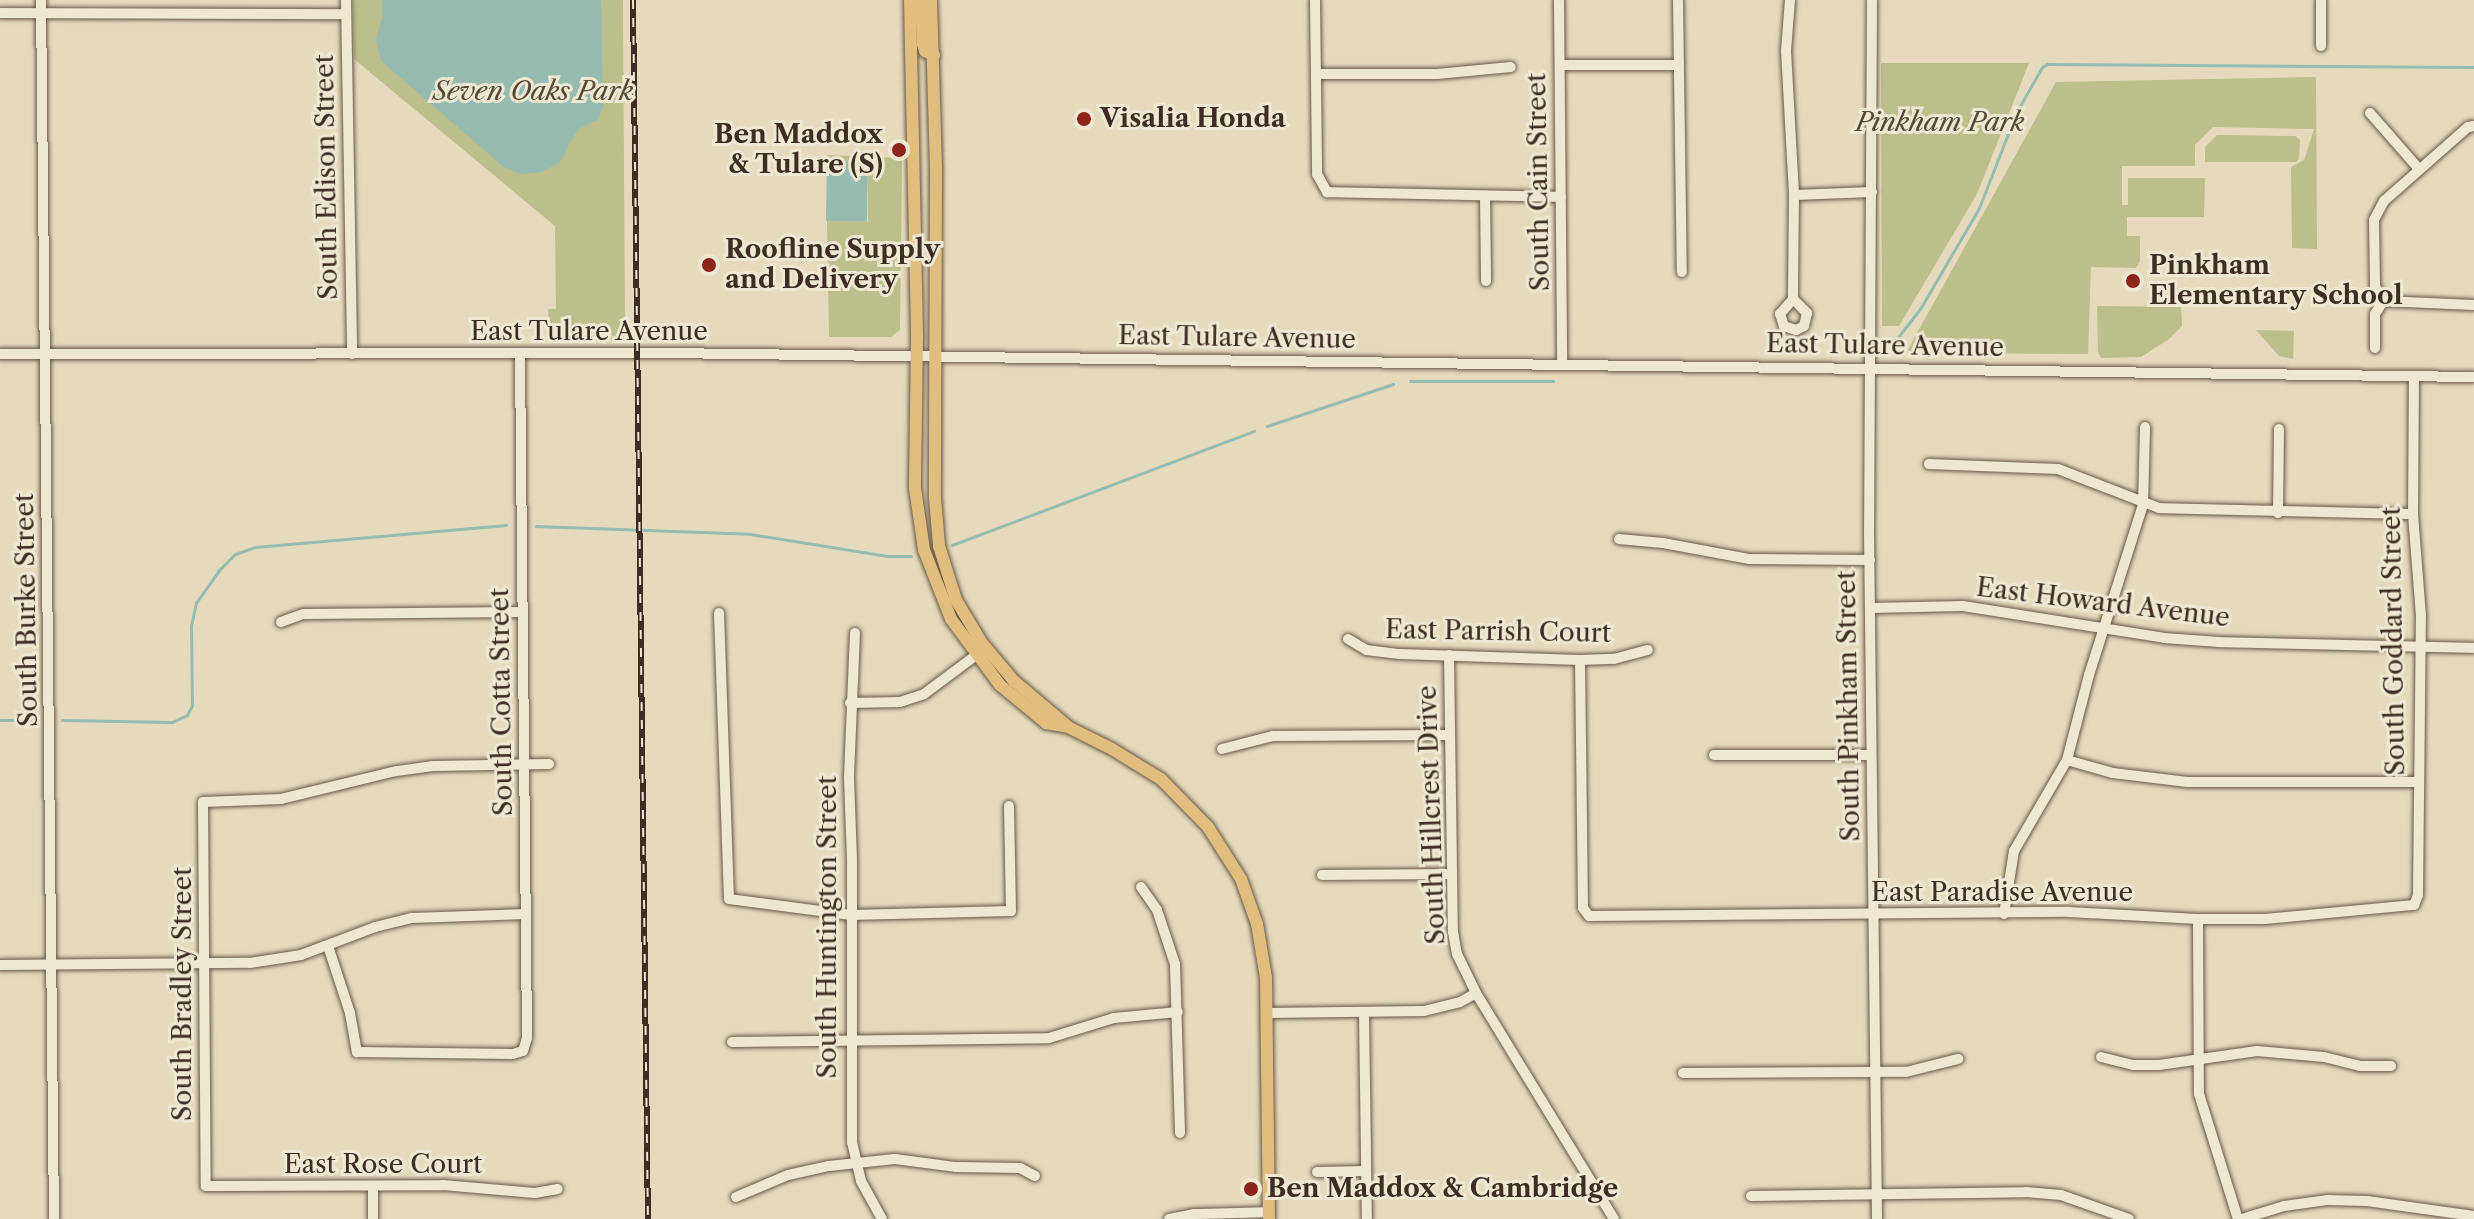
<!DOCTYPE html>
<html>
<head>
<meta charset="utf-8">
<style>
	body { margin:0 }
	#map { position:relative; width:2474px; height:1219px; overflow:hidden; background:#e5dbbc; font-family:"Libre Caslon Text",serif }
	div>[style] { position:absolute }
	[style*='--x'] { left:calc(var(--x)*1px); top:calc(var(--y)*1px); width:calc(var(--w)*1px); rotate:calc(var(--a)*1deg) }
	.green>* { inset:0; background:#bcbe8b }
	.water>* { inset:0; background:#96bbb0; transform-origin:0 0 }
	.stream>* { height:3px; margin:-1.5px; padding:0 1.5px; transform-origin:1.5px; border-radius:1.5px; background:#96bbb0 }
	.roads { filter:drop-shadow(0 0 2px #675848) drop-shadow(0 0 2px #675848) }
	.minor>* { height:10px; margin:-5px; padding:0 5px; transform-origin:5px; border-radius:5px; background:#eee8d3 }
	.major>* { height:12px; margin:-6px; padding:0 6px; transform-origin:6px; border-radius:6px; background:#e2be7e }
	.rail>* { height:6px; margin-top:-3px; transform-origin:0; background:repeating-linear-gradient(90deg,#eee8d3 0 9px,#3d2d22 0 18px); box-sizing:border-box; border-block:2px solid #3d2d22 }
	.dots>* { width:22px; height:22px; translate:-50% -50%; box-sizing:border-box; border:4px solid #eee8d3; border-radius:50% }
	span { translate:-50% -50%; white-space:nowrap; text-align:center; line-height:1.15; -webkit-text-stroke:6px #eee8d3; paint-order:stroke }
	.park-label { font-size:26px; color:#564a37; font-style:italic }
	.poi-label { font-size:26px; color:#3d2d22; font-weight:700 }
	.left { translate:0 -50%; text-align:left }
	.right { translate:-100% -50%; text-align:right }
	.street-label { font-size:26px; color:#3d2d22 }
</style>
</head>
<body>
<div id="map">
	<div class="green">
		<i style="clip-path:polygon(353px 0,623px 0,625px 339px,549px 340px,548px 309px,556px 309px,555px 226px,354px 59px)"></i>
		<i style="clip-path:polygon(1881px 63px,2029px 63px,1977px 194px,1899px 326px,1882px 326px)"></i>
		<i style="clip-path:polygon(2316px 77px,2317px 249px,2292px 248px,2291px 167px,2304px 160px,2314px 129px,2213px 127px,2195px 145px,2195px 166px,2122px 166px,2122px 205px,2128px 205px,2128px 178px,2205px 178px,2204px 217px,2127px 217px,2127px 236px,2140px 236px,2140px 261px,2136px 268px,2091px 267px,2088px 354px,1906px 353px,2056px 82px)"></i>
		<i style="clip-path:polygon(2217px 135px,2296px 136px,2300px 140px,2299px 159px,2296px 162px,2205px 162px,2205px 147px)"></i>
		<i style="clip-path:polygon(827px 155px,902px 158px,900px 330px,891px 337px,829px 337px,827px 221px,868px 222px,868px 162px,827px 161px)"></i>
		<i style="clip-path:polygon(2097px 306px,2181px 307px,2182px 326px,2169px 339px,2141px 357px,2101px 358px,2098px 352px)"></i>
		<i style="clip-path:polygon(2256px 330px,2294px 331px,2293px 359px,2279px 356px)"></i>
	</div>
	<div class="water">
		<i style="clip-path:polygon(382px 0,601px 0,603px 108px,597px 120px,580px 128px,571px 140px,560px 162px,542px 172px,520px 174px,504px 167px,381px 61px,376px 40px,382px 18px)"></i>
		<i style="left:827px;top:161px;width:41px;height:60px;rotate:1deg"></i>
	</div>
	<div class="stream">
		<i style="--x:1895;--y:341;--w:41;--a:-52"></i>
		<i style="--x:1920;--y:309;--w:117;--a:-59.7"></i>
		<i style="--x:1979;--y:208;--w:102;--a:-68.7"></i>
		<i style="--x:2016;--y:113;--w:53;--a:-60.5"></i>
		<i style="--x:2042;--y:67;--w:6;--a:-31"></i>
		<i style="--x:2047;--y:64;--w:427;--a:0.4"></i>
		<i style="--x:1410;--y:381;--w:143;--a:0"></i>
		<i style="--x:1267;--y:426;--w:133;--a:-18.4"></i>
		<i style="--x:536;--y:526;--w:214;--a:2.1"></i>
		<i style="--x:750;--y:534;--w:139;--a:9.1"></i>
		<i style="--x:887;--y:556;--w:24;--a:0"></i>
		<i style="--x:952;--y:545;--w:323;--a:-20.7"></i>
		<i style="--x:0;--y:720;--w:38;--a:0"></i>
		<i style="--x:62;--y:720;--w:110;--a:1"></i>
		<i style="--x:172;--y:722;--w:17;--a:-25"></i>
		<i style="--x:187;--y:715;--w:11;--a:-63"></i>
		<i style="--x:192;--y:705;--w:79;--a:-90.7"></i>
		<i style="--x:191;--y:626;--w:24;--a:-78"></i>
		<i style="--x:196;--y:603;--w:39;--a:-55"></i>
		<i style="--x:218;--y:571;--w:24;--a:-45"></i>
		<i style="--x:235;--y:554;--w:21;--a:-19"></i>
		<i style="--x:255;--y:547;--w:252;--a:-5"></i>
	</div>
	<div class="roads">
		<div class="minor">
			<i style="--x:41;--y:0;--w:1219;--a:89.39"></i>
			<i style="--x:346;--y:0;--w:354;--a:89"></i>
			<i style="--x:1315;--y:0;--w:174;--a:89.3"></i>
			<i style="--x:1317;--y:174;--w:21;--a:61"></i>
			<i style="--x:1327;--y:192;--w:234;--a:1.2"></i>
			<i style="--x:1559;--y:0;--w:363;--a:89.5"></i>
			<i style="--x:1678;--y:0;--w:272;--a:89.2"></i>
			<i style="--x:1790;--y:0;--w:51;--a:94.5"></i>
			<i style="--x:1786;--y:51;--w:144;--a:86.8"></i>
			<i style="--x:1794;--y:195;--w:104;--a:90.6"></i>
			<i style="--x:1872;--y:0;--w:533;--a:90.32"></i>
			<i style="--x:1869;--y:533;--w:686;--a:89.33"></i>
			<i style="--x:2321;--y:0;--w:46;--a:90"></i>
			<i style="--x:0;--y:13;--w:346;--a:0.2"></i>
			<i style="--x:1560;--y:65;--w:119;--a:0"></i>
			<i style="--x:1316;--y:74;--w:121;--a:0"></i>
			<i style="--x:1437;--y:74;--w:74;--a:-5.4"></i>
			<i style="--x:2370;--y:113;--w:74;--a:48.8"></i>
			<i style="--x:2474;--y:126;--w:6;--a:171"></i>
			<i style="--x:2468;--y:127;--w:112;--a:138.6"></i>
			<i style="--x:2384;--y:201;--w:21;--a:118"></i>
			<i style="--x:2374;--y:220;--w:66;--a:89.1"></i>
			<i style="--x:2375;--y:286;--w:17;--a:62"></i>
			<i style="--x:2383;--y:301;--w:91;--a:2.5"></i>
			<i style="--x:1794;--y:195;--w:78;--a:-2.2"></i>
			<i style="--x:1485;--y:196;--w:85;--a:89.3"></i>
			<i style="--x:1793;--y:299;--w:20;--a:45"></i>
			<i style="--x:1807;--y:313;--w:13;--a:103"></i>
			<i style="--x:1804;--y:326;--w:9;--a:153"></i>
			<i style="--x:1796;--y:330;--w:13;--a:-162"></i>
			<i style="--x:1784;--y:326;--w:13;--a:-108"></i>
			<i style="--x:1780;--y:314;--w:20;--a:-49"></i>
			<i style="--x:2375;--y:348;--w:34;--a:-90"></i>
			<i style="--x:2375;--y:314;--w:15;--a:-58"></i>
			<i style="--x:0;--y:354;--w:665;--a:-0.09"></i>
			<i style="--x:665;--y:353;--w:1809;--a:0.76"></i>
			<i style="--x:1929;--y:464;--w:129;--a:2.2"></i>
			<i style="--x:2058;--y:469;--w:108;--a:21.1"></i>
			<i style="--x:2159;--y:508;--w:254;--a:1.4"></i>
			<i style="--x:2278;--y:513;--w:84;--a:-89.3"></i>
			<i style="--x:1619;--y:539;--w:44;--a:5.2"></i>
			<i style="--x:1663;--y:543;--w:87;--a:10.5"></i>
			<i style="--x:1749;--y:559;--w:121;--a:0.5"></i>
			<i style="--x:1870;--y:608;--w:93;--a:-1.2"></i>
			<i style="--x:1963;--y:606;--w:204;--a:9"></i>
			<i style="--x:2164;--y:638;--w:55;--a:4.2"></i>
			<i style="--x:2219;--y:642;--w:255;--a:1.3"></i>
			<i style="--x:719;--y:613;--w:286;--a:88"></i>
			<i style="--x:729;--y:899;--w:123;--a:7.5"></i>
			<i style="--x:851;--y:915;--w:160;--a:-1.4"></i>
			<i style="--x:1011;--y:911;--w:105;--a:-91.1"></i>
			<i style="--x:281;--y:622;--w:23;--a:-20"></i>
			<i style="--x:303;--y:614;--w:219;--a:-0.5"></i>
			<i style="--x:855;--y:633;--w:145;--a:92.4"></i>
			<i style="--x:849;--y:778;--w:81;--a:87.9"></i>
			<i style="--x:852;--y:859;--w:283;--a:90"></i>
			<i style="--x:852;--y:1142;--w:40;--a:77"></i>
			<i style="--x:861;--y:1181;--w:43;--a:61.1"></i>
			<i style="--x:1348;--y:639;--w:21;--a:31"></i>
			<i style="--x:1366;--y:650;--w:34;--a:7"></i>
			<i style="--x:1400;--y:654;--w:180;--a:1.9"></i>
			<i style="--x:1580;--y:660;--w:34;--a:-2"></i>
			<i style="--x:1614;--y:659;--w:35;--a:-15"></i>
			<i style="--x:1449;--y:655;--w:277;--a:89.2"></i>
			<i style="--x:1453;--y:932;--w:22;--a:80"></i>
			<i style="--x:1457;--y:954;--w:43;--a:64"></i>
			<i style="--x:1476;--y:993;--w:265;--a:58.6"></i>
			<i style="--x:1580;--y:660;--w:248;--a:89.3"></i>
			<i style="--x:1583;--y:908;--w:10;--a:53"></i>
			<i style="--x:1589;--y:916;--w:480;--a:-0.5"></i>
			<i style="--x:2069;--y:912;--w:129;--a:3.1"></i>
			<i style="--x:2198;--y:919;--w:67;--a:0"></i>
			<i style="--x:2265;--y:919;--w:150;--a:-5.4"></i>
			<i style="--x:2414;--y:905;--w:11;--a:-68"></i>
			<i style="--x:2418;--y:895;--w:279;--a:-89.4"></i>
			<i style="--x:2421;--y:616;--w:102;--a:-94.5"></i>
			<i style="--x:2413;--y:514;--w:138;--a:-89.6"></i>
			<i style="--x:850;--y:703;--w:50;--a:-1.1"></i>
			<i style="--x:900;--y:702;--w:25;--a:-18"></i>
			<i style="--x:924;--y:694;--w:64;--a:-36.7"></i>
			<i style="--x:1222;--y:749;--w:53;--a:-14.3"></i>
			<i style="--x:1273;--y:736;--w:176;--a:-0.3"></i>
			<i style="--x:1714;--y:755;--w:157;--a:0"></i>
			<i style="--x:2067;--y:760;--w:48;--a:15.8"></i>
			<i style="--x:2113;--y:773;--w:75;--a:6.9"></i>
			<i style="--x:2187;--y:782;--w:231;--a:0"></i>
			<i style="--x:549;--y:764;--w:116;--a:179"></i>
			<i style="--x:433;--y:766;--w:37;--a:172"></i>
			<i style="--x:396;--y:771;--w:118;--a:166.3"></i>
			<i style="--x:281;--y:799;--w:78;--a:177.8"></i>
			<i style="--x:203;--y:802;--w:384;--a:89.6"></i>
			<i style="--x:206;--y:1186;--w:237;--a:-0.2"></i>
			<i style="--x:443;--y:1185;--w:92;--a:5"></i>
			<i style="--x:535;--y:1193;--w:23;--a:-10"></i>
			<i style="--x:1322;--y:875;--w:129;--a:-0.4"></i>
			<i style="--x:1141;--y:887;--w:28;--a:55"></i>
			<i style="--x:1157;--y:910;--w:57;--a:71.6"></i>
			<i style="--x:1175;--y:964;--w:169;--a:88.3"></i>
			<i style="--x:2004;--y:914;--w:64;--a:-81"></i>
			<i style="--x:2014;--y:851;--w:105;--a:-59.8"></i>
			<i style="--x:2067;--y:760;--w:88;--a:-75.5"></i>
			<i style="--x:2089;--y:675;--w:178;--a:-72.4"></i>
			<i style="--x:2143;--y:505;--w:78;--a:-88.5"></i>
			<i style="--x:2198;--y:919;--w:175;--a:89.7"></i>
			<i style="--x:2199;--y:1094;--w:131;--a:72.7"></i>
			<i style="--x:328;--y:946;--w:71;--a:71.8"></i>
			<i style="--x:350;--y:1013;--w:40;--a:80"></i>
			<i style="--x:357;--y:1052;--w:156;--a:0.7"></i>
			<i style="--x:513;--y:1054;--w:10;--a:-17"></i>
			<i style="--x:523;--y:1051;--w:14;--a:-73"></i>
			<i style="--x:527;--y:1038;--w:685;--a:-90.59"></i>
			<i style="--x:0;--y:965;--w:250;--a:-0.5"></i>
			<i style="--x:250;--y:963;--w:52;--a:-8.9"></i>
			<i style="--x:301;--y:955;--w:79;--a:-20.7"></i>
			<i style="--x:375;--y:927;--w:38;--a:-14"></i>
			<i style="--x:412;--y:918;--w:114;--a:-2"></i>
			<i style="--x:1267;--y:1013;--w:157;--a:-0.7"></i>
			<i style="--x:1424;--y:1011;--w:37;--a:-14"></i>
			<i style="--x:1460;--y:1002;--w:18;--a:-29"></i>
			<i style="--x:1364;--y:1013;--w:206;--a:89.2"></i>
			<i style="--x:732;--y:1042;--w:317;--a:-0.7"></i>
			<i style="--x:1049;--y:1038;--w:68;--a:-17.1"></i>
			<i style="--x:1114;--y:1018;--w:64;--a:-5.4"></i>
			<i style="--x:2101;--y:1057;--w:33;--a:14"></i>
			<i style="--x:2133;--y:1065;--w:26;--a:0"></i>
			<i style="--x:2159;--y:1065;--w:99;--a:-8.1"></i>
			<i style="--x:2257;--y:1051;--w:67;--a:5.1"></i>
			<i style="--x:2324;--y:1057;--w:36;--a:14"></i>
			<i style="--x:2359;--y:1066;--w:32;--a:0"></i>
			<i style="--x:1683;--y:1073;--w:223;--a:-0.3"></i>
			<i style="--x:1906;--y:1072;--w:54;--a:-14"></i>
			<i style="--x:1317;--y:1172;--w:48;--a:-1.2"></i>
			<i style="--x:373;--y:1186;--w:33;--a:90"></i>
			<i style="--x:1751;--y:1196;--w:275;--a:-0.8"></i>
			<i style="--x:2026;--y:1192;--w:35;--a:5"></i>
			<i style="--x:2061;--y:1195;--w:72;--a:19.4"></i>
			<i style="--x:736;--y:1197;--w:56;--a:-22.9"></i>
			<i style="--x:788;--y:1175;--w:42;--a:-12.4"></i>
			<i style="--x:829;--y:1166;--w:66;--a:-6.1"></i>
			<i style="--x:895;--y:1159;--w:62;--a:7.5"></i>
			<i style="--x:956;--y:1167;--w:64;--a:0.9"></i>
			<i style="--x:1020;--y:1168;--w:17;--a:28"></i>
			<i style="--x:1169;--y:1219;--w:25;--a:-11"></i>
			<i style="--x:1194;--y:1214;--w:75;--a:-1.5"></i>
			<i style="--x:2242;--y:1219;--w:44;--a:-17.2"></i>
			<i style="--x:2284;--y:1206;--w:43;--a:-7.9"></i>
			<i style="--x:2327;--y:1200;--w:40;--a:1.4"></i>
			<i style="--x:2367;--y:1201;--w:108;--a:8"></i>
		</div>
		<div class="major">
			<i style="--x:910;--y:0;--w:339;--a:88.8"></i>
			<i style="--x:917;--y:339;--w:149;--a:90.8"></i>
			<i style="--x:915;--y:488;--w:63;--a:81.7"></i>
			<i style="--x:924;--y:550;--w:74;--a:68.6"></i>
			<i style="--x:951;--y:619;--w:82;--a:53.4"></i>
			<i style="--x:1000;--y:685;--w:60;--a:39.6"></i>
			<i style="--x:1046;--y:723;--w:22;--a:10"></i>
			<i style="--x:1068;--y:727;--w:49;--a:26.6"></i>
			<i style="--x:1112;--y:749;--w:57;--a:31.5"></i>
			<i style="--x:1161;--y:779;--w:67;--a:45.6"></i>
			<i style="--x:1208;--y:827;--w:62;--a:57.6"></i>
			<i style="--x:1241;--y:879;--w:48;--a:70.4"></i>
			<i style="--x:1257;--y:924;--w:55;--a:80.5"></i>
			<i style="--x:1266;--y:978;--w:241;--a:89.3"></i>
			<i style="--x:921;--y:0;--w:44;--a:87.4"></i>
			<i style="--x:923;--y:44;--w:7;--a:74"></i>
			<i style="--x:925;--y:51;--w:10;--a:24"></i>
			<i style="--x:931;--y:0;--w:168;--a:88.3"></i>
			<i style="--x:936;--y:168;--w:330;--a:90.2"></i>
			<i style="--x:935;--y:498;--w:48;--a:85.2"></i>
			<i style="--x:939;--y:546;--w:57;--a:72.5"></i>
			<i style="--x:956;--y:600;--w:50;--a:58.8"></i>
			<i style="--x:982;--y:643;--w:50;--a:49.9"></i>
			<i style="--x:1014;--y:681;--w:70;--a:40.3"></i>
		</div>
	</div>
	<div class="rail">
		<i style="--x:633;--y:0;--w:1219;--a:89.3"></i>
	</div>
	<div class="dots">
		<i style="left:1084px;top:119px;background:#8f2418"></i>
		<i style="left:899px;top:150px;background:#8f2418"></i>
		<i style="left:709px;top:265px;background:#8f2418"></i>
		<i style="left:2133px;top:281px;background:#8f2418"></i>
		<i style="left:1251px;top:1189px;background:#8f2418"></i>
	</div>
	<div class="park-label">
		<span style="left:533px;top:92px">Seven Oaks Park</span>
		<span style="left:1940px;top:123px">Pinkham Park</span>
	</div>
	<div class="poi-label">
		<span class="left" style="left:1100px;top:119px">Visalia Honda</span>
		<span class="right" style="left:883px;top:150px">Ben Maddox<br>&amp; Tulare (S)</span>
		<span class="left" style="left:725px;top:265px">Roofline Supply<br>and Delivery</span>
		<span class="left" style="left:2149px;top:281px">Pinkham<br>Elementary School</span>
		<span class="left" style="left:1267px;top:1189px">Ben Maddox &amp; Cambridge</span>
	</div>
	<div class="street-label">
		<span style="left:327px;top:177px;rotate:-91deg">South Edison Street</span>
		<span style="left:1539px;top:182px;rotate:-91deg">South Cain Street</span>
		<span style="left:589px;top:332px">East Tulare Avenue</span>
		<span style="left:1237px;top:338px;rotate:1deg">East Tulare Avenue</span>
		<span style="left:1885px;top:346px;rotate:1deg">East Tulare Avenue</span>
		<span style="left:2103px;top:603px;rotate:7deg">East Howard Avenue</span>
		<span style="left:27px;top:610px;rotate:-91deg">South Burke Street</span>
		<span style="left:1498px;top:632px;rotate:1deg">East Parrish Court</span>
		<span style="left:2394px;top:641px;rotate:-91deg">South Goddard Street</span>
		<span style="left:502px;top:702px;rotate:-91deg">South Cotta Street</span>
		<span style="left:1849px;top:706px;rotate:-91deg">South Pinkham Street</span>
		<span style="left:1432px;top:815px;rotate:-92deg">South Hillcrest Drive</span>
		<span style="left:2002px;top:893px">East Paradise Avenue</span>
		<span style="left:828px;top:927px;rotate:-90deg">South Huntington Street</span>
		<span style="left:183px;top:994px;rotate:-90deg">South Bradley Street</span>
		<span style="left:383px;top:1165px">East Rose Court</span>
	</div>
</div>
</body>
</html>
